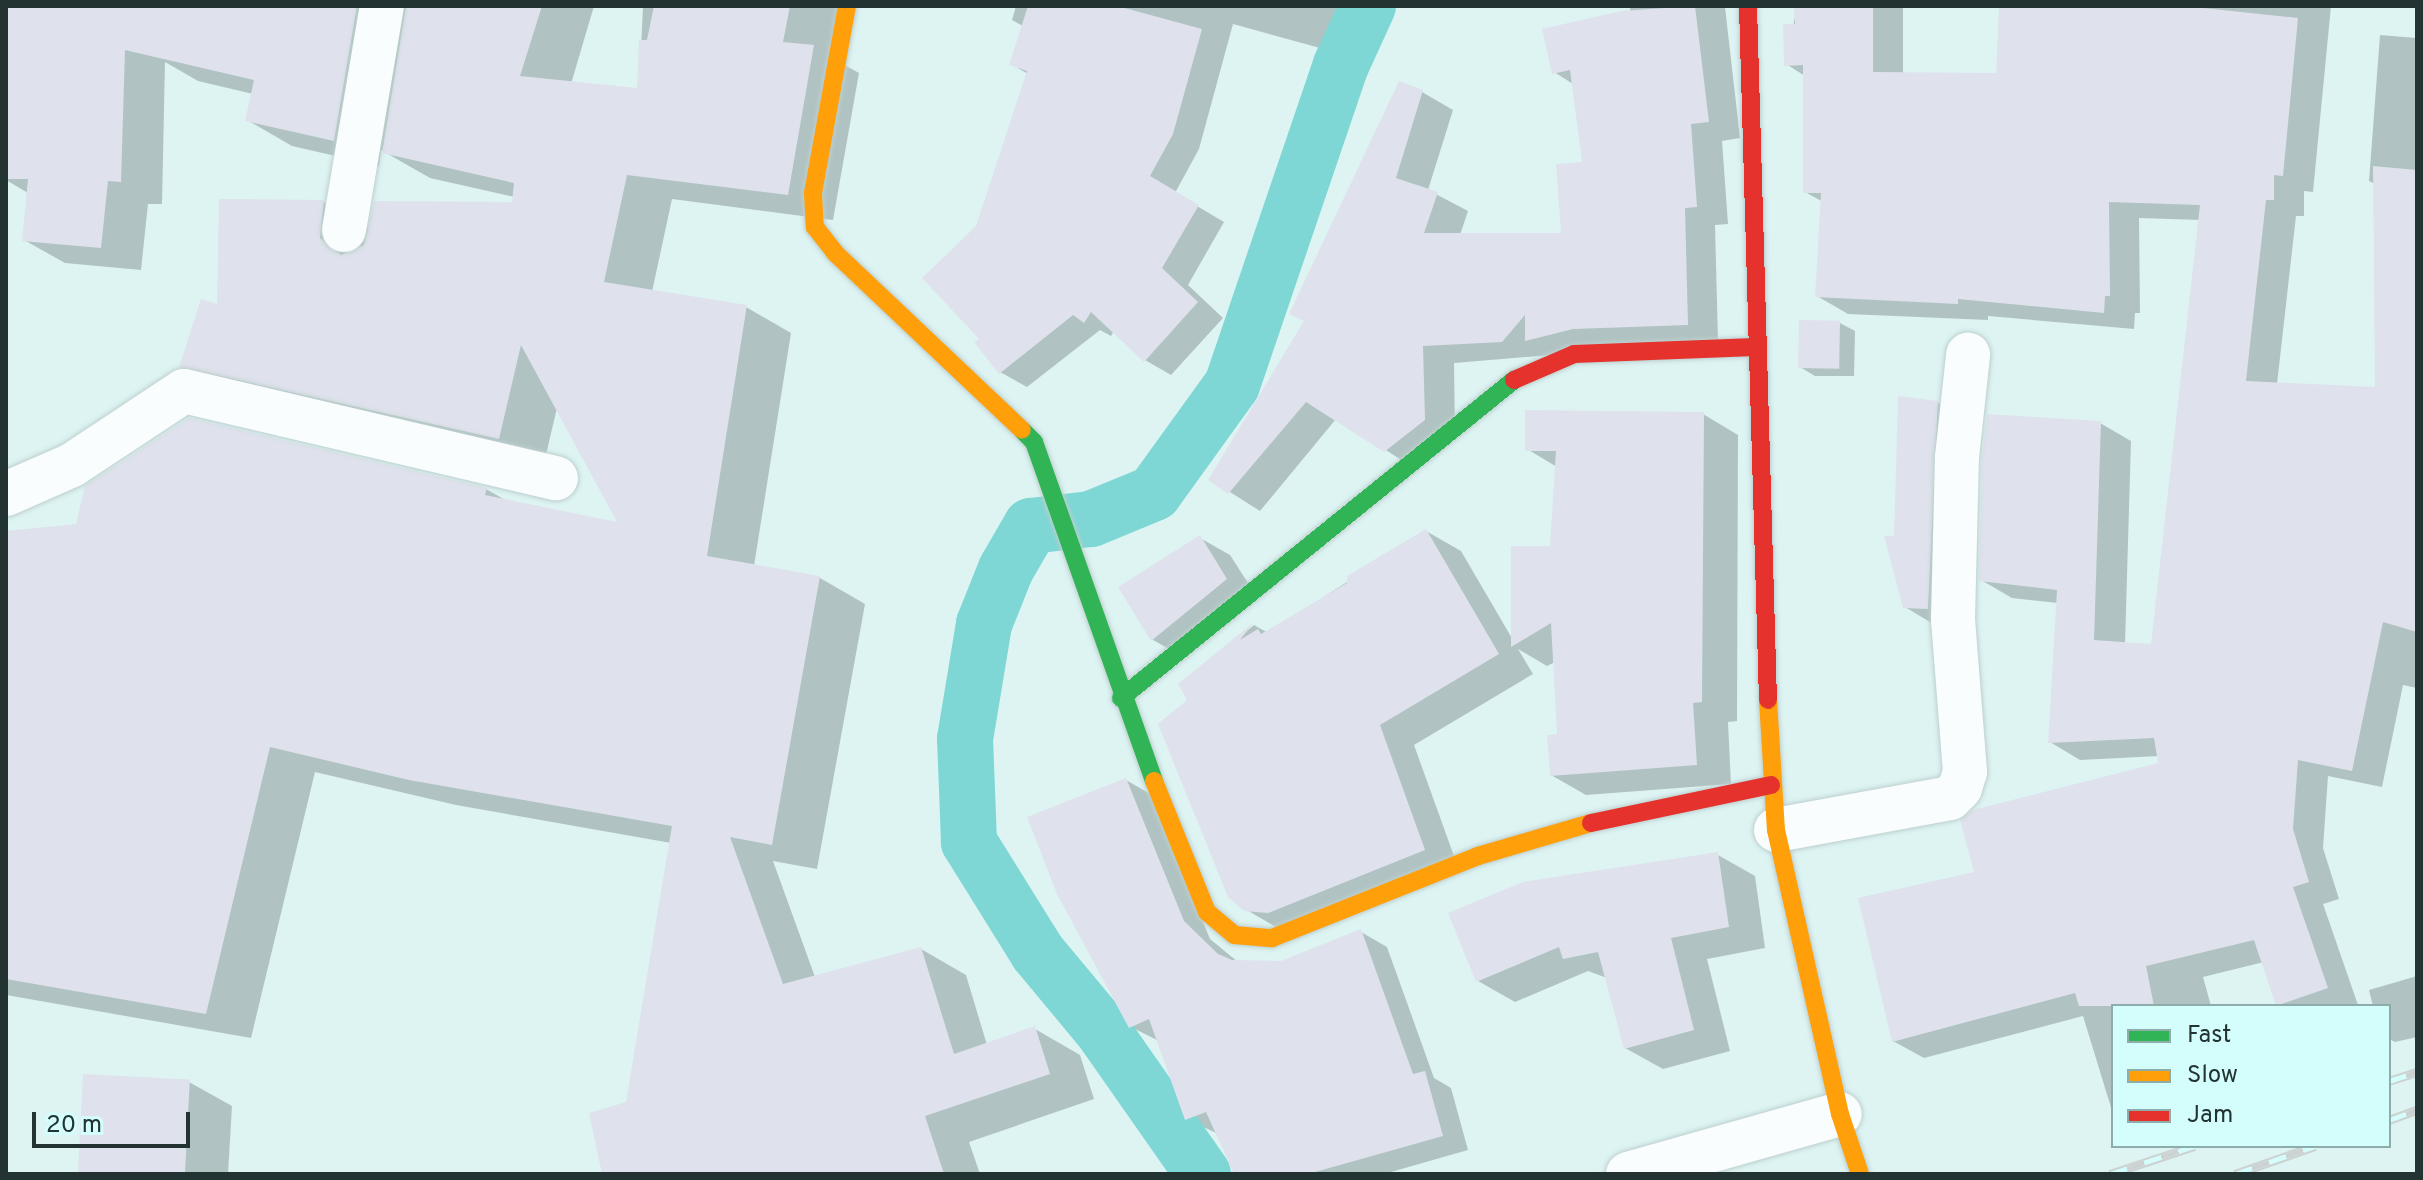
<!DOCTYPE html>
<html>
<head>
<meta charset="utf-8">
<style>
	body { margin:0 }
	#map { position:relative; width:2423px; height:1180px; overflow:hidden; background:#ddf4f3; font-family:Overpass,sans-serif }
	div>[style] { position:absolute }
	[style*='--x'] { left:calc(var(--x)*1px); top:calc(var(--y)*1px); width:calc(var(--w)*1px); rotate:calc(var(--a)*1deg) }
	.shadow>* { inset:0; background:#0003 }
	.canal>* { height:56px; margin:-28px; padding:0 28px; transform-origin:28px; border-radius:28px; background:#7ed7d4 }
	.building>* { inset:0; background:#dfe2ec; transform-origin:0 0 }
	.roads { filter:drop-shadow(0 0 2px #bdcfce) drop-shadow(0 0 2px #bdcfce) }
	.street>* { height:44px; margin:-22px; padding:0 22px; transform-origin:22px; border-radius:22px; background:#fafdfd }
	.fast>* { height:18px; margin:-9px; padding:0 9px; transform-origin:9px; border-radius:9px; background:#30b455 }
	.slow>* { height:18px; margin:-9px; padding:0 9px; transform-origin:9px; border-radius:9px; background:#ff9f0a }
	.jam>* { height:18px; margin:-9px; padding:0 9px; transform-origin:9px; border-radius:9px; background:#e5322d }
	.rail>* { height:9px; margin-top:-4.5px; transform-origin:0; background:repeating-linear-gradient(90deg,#d3fefc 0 18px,#ccd2d2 0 36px); box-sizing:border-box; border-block:2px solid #ccd2d2 }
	span { translate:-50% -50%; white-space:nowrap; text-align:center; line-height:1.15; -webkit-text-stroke:6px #d3fefc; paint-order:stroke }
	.frame { position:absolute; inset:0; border:8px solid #233332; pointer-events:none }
	.legend { position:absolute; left:2111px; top:1004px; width:280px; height:144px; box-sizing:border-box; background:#d3fefc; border:2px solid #8dadab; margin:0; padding:10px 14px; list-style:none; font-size:24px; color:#233332 }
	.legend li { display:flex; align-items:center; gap:16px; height:40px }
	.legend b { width:40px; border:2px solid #8dadab }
	.scale { position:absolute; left:32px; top:1112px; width:158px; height:36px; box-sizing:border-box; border:4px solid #233332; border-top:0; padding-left:10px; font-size:24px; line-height:28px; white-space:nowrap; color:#233332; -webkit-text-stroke:6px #d3fefc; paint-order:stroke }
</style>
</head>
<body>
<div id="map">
	<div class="shadow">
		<i style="clip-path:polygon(6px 6px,594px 6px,571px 84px,639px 91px,643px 6px,841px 6px,830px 57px,859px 73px,833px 220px,672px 199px,652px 292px,746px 307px,791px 333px,754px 566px,820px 578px,865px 604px,817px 869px,773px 861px,815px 977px,921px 949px,966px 975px,987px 1045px,1035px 1029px,1080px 1055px,1094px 1099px,969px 1142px,980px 1174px,604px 1174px,628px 1104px,671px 843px,456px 805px,315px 772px,251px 1038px,6px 995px,6px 533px,486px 489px,507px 501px,621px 525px,557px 408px,544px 463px,226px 392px,181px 366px,219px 307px,323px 202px,370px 229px,514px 204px,515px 197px,430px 178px,381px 150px,379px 166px,292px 146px,247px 120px,253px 94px,198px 81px,165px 62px,162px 204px,148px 204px,141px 270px,65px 263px,24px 240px,28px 193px,6px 180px)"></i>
		<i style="clip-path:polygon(1016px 6px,1374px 6px,1360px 59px,1233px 24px,1199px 149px,1175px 193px,1224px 222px,1188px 285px,1223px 318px,1171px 375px,1145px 360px,1114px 331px,1111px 336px,1100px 330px,1027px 387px,1000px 372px,982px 339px,977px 228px,1028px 74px,1011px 64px,1023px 26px,1012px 20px)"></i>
		<i style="clip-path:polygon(1630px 6px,1732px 6px,1725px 7px,1740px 138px,1722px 141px,1728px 224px,1715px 225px,1718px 341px,1454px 363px,1455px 437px,1416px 469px,1336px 419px,1260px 511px,1211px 480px,1306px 321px,1422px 92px,1453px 110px,1428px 190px,1468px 211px,1460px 235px,1563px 235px,1584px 164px,1573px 84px,1554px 72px,1630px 12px)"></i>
		<i style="clip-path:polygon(1797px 6px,1903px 6px,1903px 74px,1997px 75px,2001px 6px,2331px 6px,2313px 192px,2304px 191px,2304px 216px,2296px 216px,2277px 384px,2377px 389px,2375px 184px,2369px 181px,2380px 35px,2417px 38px,2417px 688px,2403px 685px,2382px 787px,2328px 776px,2323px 848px,2339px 899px,2323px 904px,2358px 1005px,2280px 1006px,2264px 962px,2203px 977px,2211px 1006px,2113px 1006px,2113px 1114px,2083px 1016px,1924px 1058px,1893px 1041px,1976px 873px,2160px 765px,2159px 756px,2080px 760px,2050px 742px,2058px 603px,2012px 598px,1981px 580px,2100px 423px,2131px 441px,2125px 644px,2153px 646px,2201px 220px,2139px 218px,2140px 313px,2135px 313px,2134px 329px,1988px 316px,1988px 320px,1848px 314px,1817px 296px,1823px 202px,1805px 192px,1805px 76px,1786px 64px)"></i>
		<i style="clip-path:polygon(1840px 323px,1855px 331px,1854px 376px,1815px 376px,1800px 367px)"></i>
		<i style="clip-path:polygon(1937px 402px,1962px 417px,1953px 622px,1930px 622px,1905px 607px,1896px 538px)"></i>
		<i style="clip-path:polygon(1703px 414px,1738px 435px,1737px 721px,1728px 722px,1731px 784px,1586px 795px,1551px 775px,1559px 736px,1555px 662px,1547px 666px,1518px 649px,1533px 674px,1414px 745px,1459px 870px,1281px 930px,1245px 909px,1190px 700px,1180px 685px,1254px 625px,1268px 633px,1426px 531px,1461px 551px,1513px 640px,1552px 548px,1557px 467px,1527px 449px)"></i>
		<i style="clip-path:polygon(1200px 538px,1230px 555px,1257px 597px,1183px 657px,1153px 640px,1120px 587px)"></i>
		<i style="clip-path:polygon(1126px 780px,1152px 795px,1210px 939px,1238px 962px,1281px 963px,1361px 932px,1387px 947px,1434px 1078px,1451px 1088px,1468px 1150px,1384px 1174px,1236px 1174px,1216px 1133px,1187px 1119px,1159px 1041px,1131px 1027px)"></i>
		<i style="clip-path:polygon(1718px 855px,1755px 876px,1765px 948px,1707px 959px,1730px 1051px,1663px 1069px,1625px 1048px,1607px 978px,1588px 971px,1515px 1002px,1478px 981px)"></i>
		<i style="clip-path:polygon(2417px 976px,2417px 1037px,2395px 1042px,2389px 1039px,2389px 1006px,2373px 1006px,2369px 990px)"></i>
		<i style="clip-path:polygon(189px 1082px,232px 1106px,228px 1174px,79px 1174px)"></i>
	</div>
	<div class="canal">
		<i style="--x:1203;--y:1174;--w:174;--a:-125"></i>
		<i style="--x:1103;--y:1031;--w:102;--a:-129.8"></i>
		<i style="--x:1038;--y:953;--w:131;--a:-121.9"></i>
		<i style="--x:969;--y:842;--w:103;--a:-92.2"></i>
		<i style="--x:965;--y:739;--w:117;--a:-80.6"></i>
		<i style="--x:984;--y:624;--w:59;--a:-68.2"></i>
		<i style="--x:1006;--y:569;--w:50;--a:-59.8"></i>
		<i style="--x:1031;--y:526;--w:60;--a:-6.7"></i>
		<i style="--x:1091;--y:519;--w:68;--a:-22.4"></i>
		<i style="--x:1154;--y:493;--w:133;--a:-54.2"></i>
		<i style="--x:1232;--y:385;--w:338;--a:-71.2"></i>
		<i style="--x:1341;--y:65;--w:65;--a:-65.4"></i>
	</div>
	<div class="building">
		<i style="clip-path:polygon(6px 6px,357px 6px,334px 141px,245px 121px,254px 80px,125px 50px,121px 182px,108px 181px,101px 248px,22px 241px,28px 179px,6px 179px)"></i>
		<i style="clip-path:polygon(406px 6px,542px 6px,520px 76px,637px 88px,639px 40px,647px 40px,654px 6px,790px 6px,783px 42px,814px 45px,788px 195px,627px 175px,604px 282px,747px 305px,707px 556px,820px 576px,772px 845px,730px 837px,783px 984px,921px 947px,954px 1054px,1035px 1026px,1050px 1074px,925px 1116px,944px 1174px,602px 1174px,589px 1113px,626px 1102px,672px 826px,409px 780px,270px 747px,206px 1014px,6px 979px,6px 531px,76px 524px,85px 486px,189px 418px,487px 488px,485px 495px,617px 522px,521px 345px,499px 439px,179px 367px,201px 299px,217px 304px,219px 199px,324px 200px,320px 238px,341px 255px,364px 245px,374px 201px,512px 202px,514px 183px,382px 153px)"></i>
		<i style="clip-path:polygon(1028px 6px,1117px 6px,1202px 29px,1173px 134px,1150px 176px,1199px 205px,1162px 268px,1198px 302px,1144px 362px,1091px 312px,1084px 323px,1073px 315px,999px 374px,974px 342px,979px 339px,922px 278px,976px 226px,1027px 71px,1009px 65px)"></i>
		<i style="clip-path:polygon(1695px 6px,1709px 122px,1691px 124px,1697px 207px,1685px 208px,1688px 325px,1573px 329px,1525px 341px,1525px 315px,1502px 342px,1423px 346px,1425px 420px,1384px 452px,1306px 402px,1228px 494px,1208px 480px,1304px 321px,1289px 314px,1399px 81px,1423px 90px,1396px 178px,1438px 192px,1424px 233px,1561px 233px,1556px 164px,1582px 162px,1570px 70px,1552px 74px,1542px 29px,1621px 11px)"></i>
		<i style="clip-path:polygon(1794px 6px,1873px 6px,1873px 72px,1996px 73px,1999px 6px,2184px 6px,2298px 18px,2283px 176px,2274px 175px,2274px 200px,2266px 200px,2246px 381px,2375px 387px,2373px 166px,2417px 170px,2417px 632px,2383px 622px,2352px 771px,2298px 760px,2293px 829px,2309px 882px,2293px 887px,2328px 988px,2276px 1006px,2254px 940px,2146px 966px,2154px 1006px,2079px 1006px,2075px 993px,1892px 1042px,1858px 898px,1974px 872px,1960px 820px,1973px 810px,2158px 763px,2154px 738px,2048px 743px,2057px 590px,1979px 581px,1982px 459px,1987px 414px,2101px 421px,2094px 640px,2151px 644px,2200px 205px,2109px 202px,2110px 296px,2105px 296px,2104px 313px,1958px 299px,1958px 304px,1815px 297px,1821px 193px,1803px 193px,1803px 65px,1784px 66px,1783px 24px,1795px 24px)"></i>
		<i style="left:1799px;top:320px;width:41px;height:48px;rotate:1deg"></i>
		<i style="clip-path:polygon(1898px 396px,1938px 401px,1928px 609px,1903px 608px,1884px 536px,1894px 536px)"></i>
		<i style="clip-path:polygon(1525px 410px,1704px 412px,1702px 702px,1693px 703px,1697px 765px,1550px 776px,1547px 735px,1557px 734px,1551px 623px,1511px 647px,1511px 546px,1550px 546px,1556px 451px,1525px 451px)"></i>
		<i style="clip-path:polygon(1426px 529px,1499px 654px,1380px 725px,1425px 850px,1268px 913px,1244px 911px,1228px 897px,1158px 724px,1187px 700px,1178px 684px,1254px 622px,1240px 640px,1258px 629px,1261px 634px,1347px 583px,1347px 576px)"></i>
		<i style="clip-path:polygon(1200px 535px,1227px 579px,1151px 641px,1118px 587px)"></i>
		<i style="clip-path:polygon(1126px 778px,1184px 921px,1218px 954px,1232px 960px,1281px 961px,1361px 929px,1413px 1074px,1425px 1071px,1443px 1136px,1308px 1174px,1234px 1174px,1206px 1112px,1185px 1120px,1149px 1019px,1129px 1028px,1057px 894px,1027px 817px)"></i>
		<i style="clip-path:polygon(1718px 852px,1729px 927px,1671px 938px,1694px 1030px,1624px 1049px,1598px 952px,1563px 959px,1559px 947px,1476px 982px,1448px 913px,1523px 882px)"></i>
		<i style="left:83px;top:1074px;width:107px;height:100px;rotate:3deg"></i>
	</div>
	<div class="roads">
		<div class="street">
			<i style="--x:344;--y:230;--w:227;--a:-80.4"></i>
			<i style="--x:6;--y:494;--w:72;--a:-23.7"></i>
			<i style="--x:72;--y:465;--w:134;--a:-33.5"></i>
			<i style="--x:184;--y:391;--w:382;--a:13.2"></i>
			<i style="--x:1776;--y:830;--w:177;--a:-10.4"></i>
			<i style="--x:1950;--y:798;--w:14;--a:-45"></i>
			<i style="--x:1960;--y:788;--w:17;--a:-73"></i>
			<i style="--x:1965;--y:772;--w:153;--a:-94.5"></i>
			<i style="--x:1953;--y:619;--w:162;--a:-88.6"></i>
			<i style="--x:1957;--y:457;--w:103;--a:-83.8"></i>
			<i style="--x:1628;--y:1174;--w:220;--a:-15.8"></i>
		</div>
		<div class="fast">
			<i style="--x:1022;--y:430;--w:17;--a:45"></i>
			<i style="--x:1034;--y:442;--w:360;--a:70.5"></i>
			<i style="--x:1121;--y:698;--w:506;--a:-38.98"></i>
		</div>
		<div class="slow">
			<i style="--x:847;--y:6;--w:190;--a:100.3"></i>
			<i style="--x:813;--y:193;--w:34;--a:87"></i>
			<i style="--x:815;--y:227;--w:33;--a:52"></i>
			<i style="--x:835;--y:253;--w:257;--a:43.4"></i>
			<i style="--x:1768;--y:700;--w:130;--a:86.5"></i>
			<i style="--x:1776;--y:830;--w:291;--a:77.3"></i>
			<i style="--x:1840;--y:1114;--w:63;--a:71.6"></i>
			<i style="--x:1154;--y:781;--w:141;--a:68"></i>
			<i style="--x:1207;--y:912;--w:35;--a:40"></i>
			<i style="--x:1234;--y:935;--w:38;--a:5"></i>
			<i style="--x:1272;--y:938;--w:222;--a:-21.7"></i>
			<i style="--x:1478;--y:856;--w:118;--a:-16.3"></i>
		</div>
		<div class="jam">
			<i style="--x:1748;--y:6;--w:694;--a:88.35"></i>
			<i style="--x:1514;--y:380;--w:65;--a:-23.4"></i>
			<i style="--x:1574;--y:354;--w:181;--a:-2.2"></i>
			<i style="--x:1591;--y:823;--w:184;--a:-11.9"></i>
		</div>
	</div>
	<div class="rail">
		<i style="--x:2389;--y:1081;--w:29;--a:-18"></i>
		<i style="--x:2389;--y:1120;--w:30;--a:-20"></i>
		<i style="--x:2110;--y:1174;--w:89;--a:-18.4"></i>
		<i style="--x:2235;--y:1174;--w:85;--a:-19.3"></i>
	</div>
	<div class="frame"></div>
	<ul class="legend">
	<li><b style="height:10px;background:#30b455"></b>Fast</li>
	<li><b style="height:10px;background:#ff9f0a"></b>Slow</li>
	<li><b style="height:10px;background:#e5322d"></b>Jam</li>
	</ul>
	<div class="scale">20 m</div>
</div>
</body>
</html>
